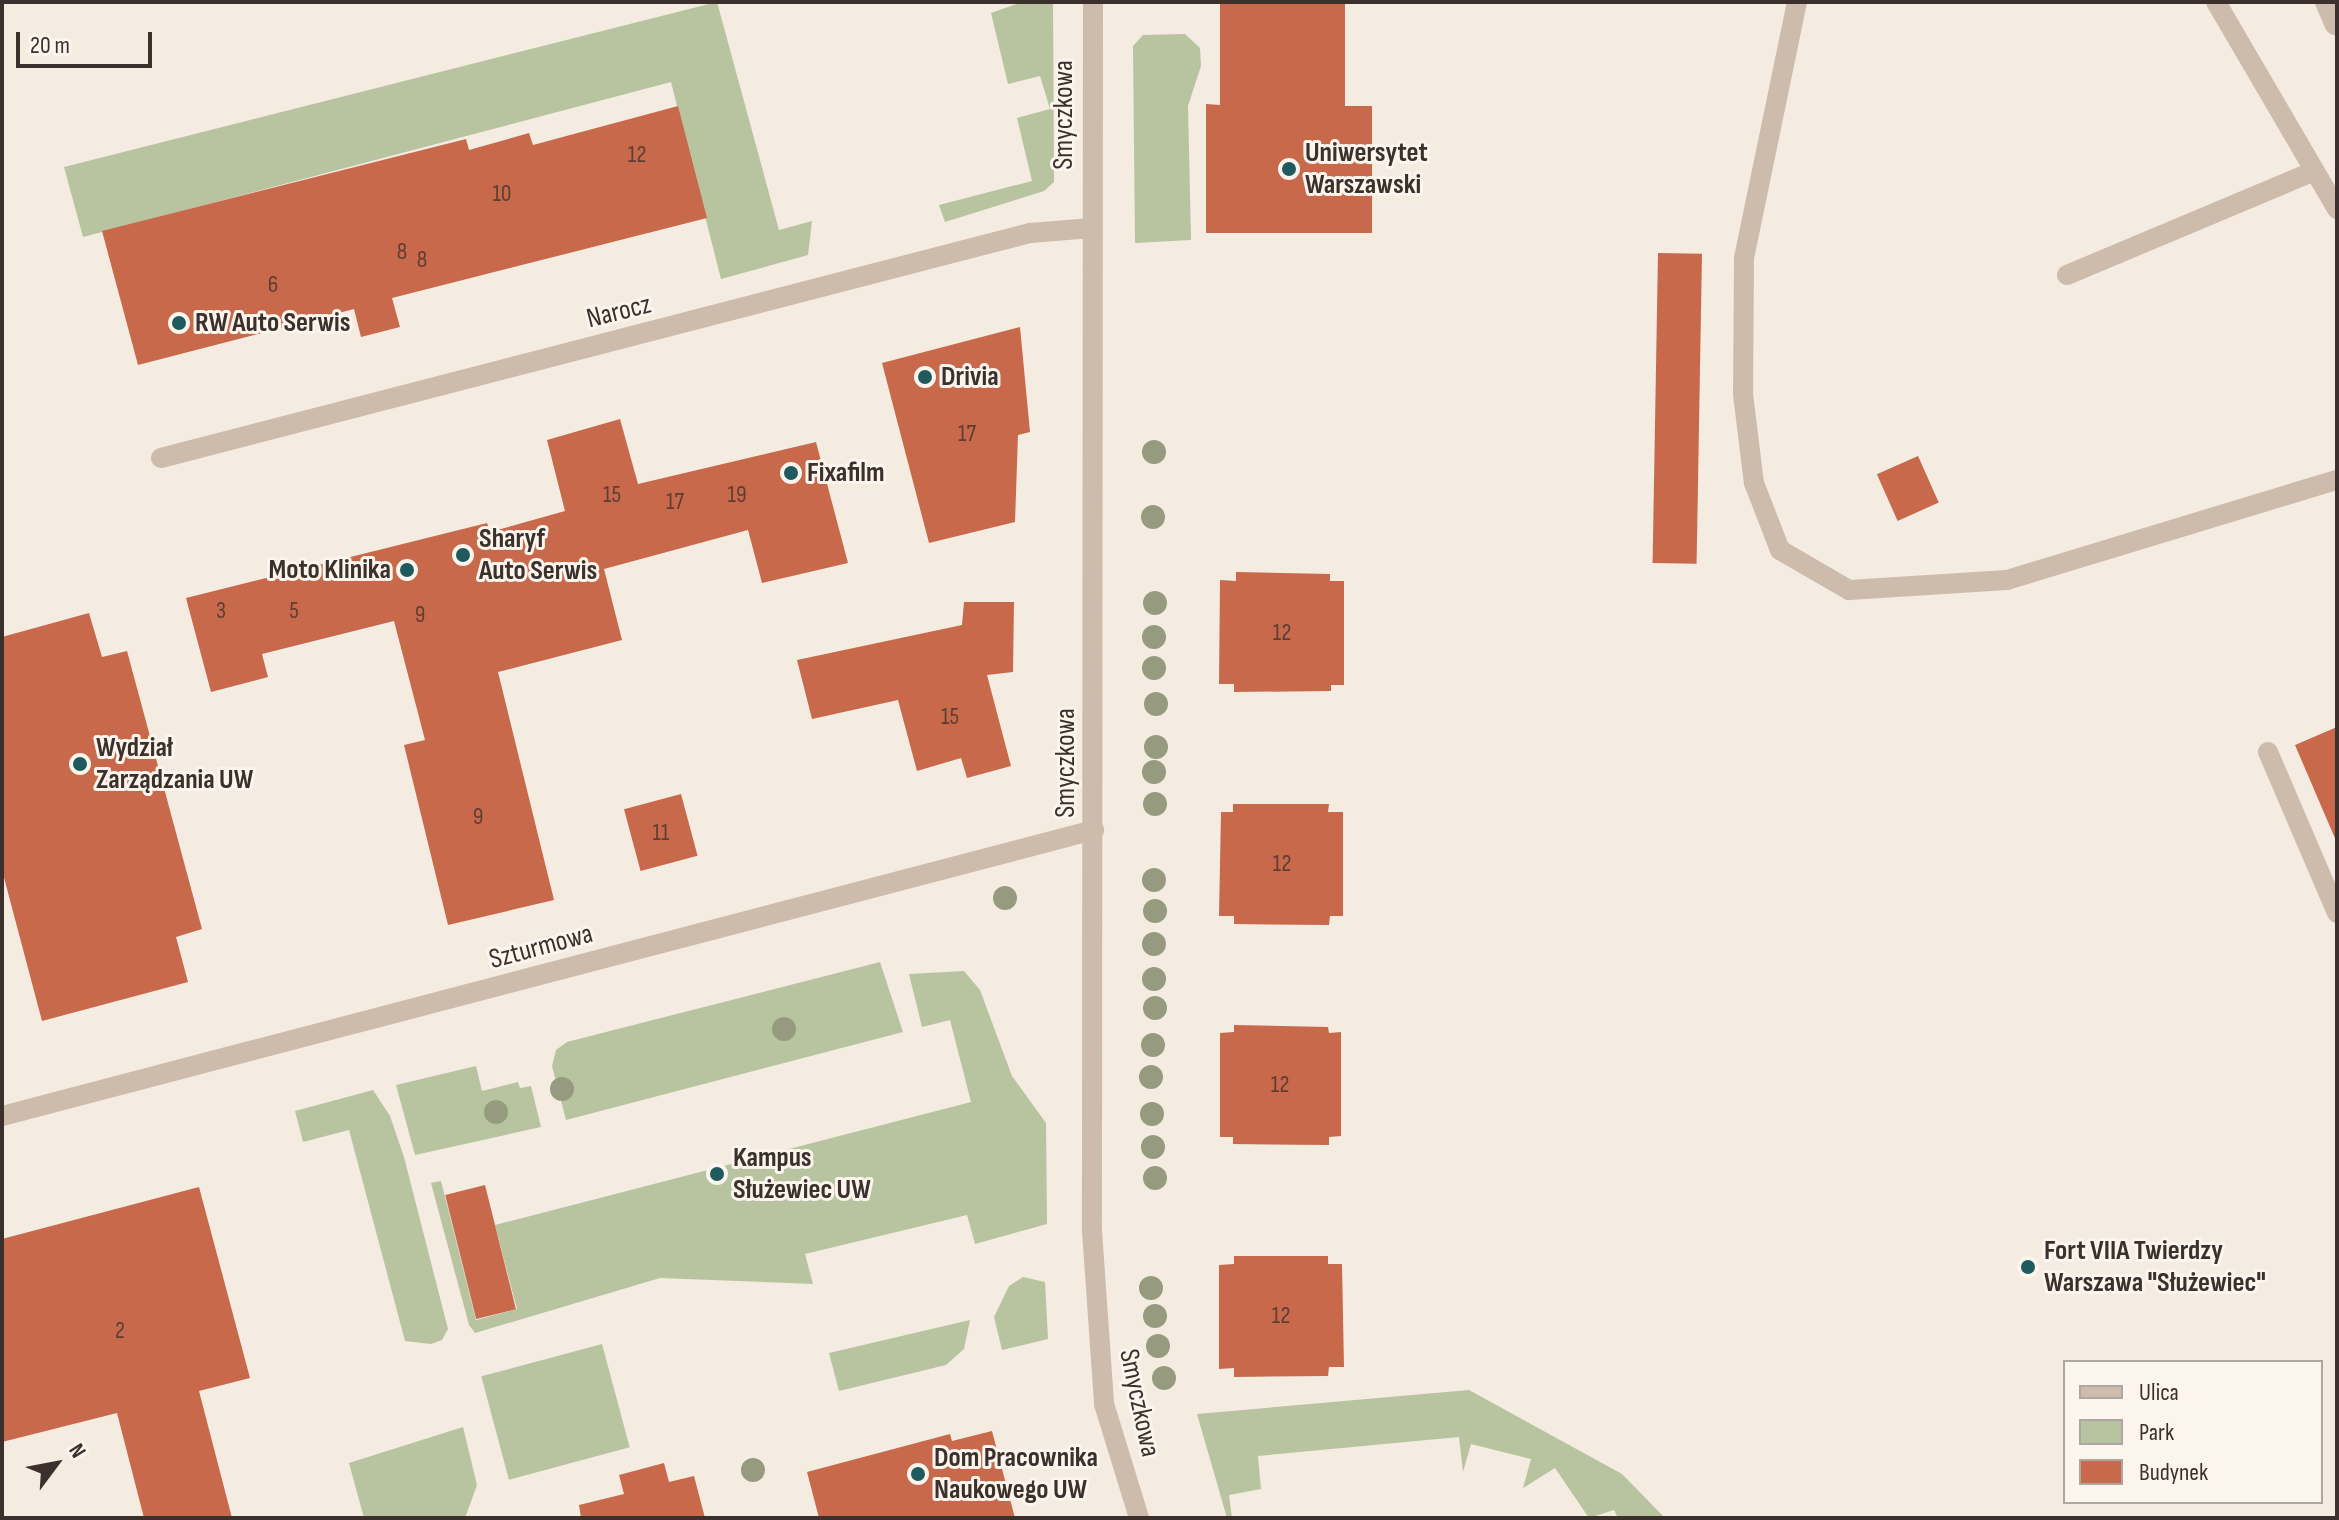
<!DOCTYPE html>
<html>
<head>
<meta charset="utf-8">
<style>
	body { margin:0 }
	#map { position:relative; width:2339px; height:1520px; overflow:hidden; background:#f4ebe1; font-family:"Sofia Sans Condensed",sans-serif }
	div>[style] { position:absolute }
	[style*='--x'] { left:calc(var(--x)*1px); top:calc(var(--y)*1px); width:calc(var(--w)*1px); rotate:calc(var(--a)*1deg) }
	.green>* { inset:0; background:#b8c4a0; transform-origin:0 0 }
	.building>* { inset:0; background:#c8694b; transform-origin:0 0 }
	.lane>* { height:20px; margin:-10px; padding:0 10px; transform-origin:10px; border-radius:10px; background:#cdbbac }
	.street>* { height:20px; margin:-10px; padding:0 10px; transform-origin:10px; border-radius:10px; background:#cdbbac }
	.trees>* { width:24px; height:24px; margin:-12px; border-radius:50%; background:#969b7f }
	.dots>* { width:22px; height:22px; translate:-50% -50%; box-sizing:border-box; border:4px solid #fbf5ee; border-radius:50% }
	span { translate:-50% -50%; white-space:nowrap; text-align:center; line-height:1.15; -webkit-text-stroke:6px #fbf5ee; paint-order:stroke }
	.number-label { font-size:24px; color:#5e3e33 }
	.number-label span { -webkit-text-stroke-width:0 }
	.street-label { font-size:28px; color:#3b302b }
	.poi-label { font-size:28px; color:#3b302b; font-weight:700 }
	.left { translate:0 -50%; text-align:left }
	.right { translate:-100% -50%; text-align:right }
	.frame { position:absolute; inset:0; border:4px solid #3b302b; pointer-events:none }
	.legend { position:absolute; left:2063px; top:1360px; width:260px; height:144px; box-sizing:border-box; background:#fbf5ee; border:2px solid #aea6a0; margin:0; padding:10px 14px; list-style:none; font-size:24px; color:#3b302b }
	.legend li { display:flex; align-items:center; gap:16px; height:40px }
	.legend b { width:40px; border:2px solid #aea6a0 }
	.north { position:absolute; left:16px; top:1424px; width:80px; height:80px; -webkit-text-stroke:6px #fbf5ee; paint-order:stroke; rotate:58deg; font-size:22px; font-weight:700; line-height:32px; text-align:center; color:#3b302b }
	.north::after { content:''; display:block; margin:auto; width:28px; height:36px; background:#3b302b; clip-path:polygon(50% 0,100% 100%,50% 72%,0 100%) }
	.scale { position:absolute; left:16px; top:32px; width:136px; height:36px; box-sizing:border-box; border:4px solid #3b302b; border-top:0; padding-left:10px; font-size:24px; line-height:28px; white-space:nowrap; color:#3b302b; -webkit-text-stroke:6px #fbf5ee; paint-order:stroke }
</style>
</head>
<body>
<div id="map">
	<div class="green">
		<i style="clip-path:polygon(717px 2px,779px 230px,812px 221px,808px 255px,721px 279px,671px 82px,83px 237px,64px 167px)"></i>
		<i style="clip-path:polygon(1022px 2px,1053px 2px,1054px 182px,1044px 191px,945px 222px,939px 205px,1032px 181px,1017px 118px,1050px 109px,1040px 76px,1008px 84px,991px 13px)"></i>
		<i style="clip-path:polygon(1185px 34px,1200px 48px,1201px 66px,1188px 106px,1191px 240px,1135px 243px,1133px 46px,1143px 35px)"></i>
		<i style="clip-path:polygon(880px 962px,903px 1032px,566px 1120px,552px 1066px,556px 1050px,567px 1042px)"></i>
		<i style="clip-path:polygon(964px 971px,980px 990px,1012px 1076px,1046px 1123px,1047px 1224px,975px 1244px,967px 1215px,805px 1254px,813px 1284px,660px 1278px,475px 1333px,469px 1325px,431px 1183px,441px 1181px,476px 1320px,517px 1309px,495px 1225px,971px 1102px,950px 1020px,922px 1027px,909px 974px)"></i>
		<i style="clip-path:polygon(476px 1066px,482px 1091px,518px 1082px,520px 1088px,531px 1086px,541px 1127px,415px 1155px,396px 1085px)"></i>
		<i style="clip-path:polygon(373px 1090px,390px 1116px,404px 1157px,448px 1329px,442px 1340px,431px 1344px,405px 1341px,349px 1130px,303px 1142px,295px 1111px)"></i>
		<i style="clip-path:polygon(1023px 1277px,1045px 1282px,1048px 1339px,1002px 1350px,994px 1317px,1009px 1286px)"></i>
		<i style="clip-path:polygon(970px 1320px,964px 1349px,946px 1365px,839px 1391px,829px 1353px)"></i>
		<i style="left:602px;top:1344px;width:107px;height:125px;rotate:75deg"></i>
		<i style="clip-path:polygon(1469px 1390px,1622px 1474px,1665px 1518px,1618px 1518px,1614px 1510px,1589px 1518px,1555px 1468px,1523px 1488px,1531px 1459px,1471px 1444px,1463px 1472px,1459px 1437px,1258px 1456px,1261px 1489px,1229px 1495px,1232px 1518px,1227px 1518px,1197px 1414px)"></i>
		<i style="clip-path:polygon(463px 1427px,477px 1485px,465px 1518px,364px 1518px,349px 1463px)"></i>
	</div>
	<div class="building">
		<i style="clip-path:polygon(1220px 2px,1345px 2px,1345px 106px,1372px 106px,1372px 233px,1206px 233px,1206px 104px,1220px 105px)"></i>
		<i style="clip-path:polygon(678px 106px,707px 218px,392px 298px,400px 327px,361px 337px,354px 309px,138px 365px,102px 231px,466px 139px,469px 150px,529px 133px,533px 145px)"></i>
		<i style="left:1658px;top:253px;width:44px;height:310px;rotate:1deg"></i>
		<i style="clip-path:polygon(1020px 327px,1030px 432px,1018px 435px,1015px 522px,929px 543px,882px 363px)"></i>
		<i style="clip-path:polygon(620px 419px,638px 484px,816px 442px,848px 563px,762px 583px,748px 530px,604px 569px,622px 640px,498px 672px,554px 900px,448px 925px,404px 745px,425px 740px,394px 621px,262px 654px,268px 677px,211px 692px,186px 598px,487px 523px,490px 532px,565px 511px,547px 440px)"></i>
		<i style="left:1918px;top:456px;width:51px;height:45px;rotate:66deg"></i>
		<i style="clip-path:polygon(1236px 572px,1330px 574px,1330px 581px,1344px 581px,1344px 685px,1331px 685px,1331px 691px,1234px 692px,1234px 684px,1219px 684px,1220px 580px,1236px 581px)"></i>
		<i style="clip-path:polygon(964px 602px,1014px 602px,1013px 672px,987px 675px,1011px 766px,967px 778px,961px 758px,917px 771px,898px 700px,812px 719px,797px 660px,962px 625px)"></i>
		<i style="clip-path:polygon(89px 613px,102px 657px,127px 651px,202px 929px,176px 937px,188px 982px,42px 1021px,2px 870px,2px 637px)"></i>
		<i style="clip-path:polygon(2337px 727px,2337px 843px,2295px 745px)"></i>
		<i style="left:681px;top:794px;width:64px;height:59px;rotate:75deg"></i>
		<i style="clip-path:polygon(1233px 804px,1329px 804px,1328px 812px,1343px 812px,1343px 916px,1330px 916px,1329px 925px,1234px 924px,1234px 916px,1219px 916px,1221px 812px,1233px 812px)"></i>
		<i style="clip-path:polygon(1234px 1025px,1328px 1027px,1329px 1033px,1341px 1032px,1341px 1136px,1329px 1137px,1329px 1145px,1233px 1144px,1233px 1137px,1220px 1137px,1220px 1033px,1234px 1032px)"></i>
		<i style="left:485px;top:1185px;width:128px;height:41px;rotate:76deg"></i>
		<i style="clip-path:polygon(199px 1187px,250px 1378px,199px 1391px,232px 1518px,144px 1518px,117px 1413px,2px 1442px,2px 1239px)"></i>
		<i style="clip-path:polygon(1234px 1256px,1328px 1256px,1328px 1264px,1342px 1264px,1344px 1367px,1329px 1367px,1328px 1376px,1234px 1377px,1234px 1368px,1219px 1369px,1219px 1265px,1234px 1264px)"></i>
		<i style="clip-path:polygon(992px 1431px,1015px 1518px,819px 1518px,807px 1472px,950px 1434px,952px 1441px)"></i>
		<i style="clip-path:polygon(664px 1463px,669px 1482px,694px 1476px,705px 1518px,581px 1518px,579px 1505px,624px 1494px,619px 1475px)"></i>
	</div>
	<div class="lane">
		<i style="--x:1797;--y:2;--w:261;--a:101.7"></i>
		<i style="--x:1744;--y:258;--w:136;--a:90.4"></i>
		<i style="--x:1743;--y:394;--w:90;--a:83"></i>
		<i style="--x:1754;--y:483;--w:72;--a:68.8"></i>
		<i style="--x:1780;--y:550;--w:80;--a:30.1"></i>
		<i style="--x:1849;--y:590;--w:158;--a:-3.6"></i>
		<i style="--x:2007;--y:580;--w:345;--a:-16.9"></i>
		<i style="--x:2216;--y:2;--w:240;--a:59.7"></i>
		<i style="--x:2325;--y:2;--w:25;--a:67"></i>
		<i style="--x:2067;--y:275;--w:268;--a:-22.8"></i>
		<i style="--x:2268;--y:752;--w:175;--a:66.8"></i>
	</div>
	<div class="street">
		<i style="--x:1093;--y:2;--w:1229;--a:90.05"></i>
		<i style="--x:1092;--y:1231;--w:173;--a:86"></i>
		<i style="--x:1104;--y:1404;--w:119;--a:72.9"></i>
		<i style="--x:161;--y:458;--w:898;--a:-14.52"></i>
		<i style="--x:1030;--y:233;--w:62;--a:-4.6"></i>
		<i style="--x:2;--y:1116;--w:1129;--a:-14.68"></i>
	</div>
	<div class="trees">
		<i style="left:1154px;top:452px"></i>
		<i style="left:1153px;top:517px"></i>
		<i style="left:1155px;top:603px"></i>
		<i style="left:1154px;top:637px"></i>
		<i style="left:1154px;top:668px"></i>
		<i style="left:1156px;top:704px"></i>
		<i style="left:1156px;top:747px"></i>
		<i style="left:1154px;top:772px"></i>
		<i style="left:1155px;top:804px"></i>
		<i style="left:1154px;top:880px"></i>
		<i style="left:1005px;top:898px"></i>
		<i style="left:1155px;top:911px"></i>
		<i style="left:1154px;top:944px"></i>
		<i style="left:1154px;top:979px"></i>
		<i style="left:1155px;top:1008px"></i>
		<i style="left:784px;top:1029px"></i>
		<i style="left:1153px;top:1045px"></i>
		<i style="left:1151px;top:1077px"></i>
		<i style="left:562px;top:1089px"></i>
		<i style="left:496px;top:1112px"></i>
		<i style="left:1152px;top:1114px"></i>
		<i style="left:1153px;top:1147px"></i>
		<i style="left:1155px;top:1178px"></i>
		<i style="left:1151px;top:1288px"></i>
		<i style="left:1155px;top:1316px"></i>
		<i style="left:1158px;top:1346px"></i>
		<i style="left:1164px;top:1378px"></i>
		<i style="left:753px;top:1470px"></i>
	</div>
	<div class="dots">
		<i style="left:1289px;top:169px;background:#1f5a5e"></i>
		<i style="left:179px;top:323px;background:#1f5a5e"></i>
		<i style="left:925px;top:377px;background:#1f5a5e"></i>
		<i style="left:791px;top:473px;background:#1f5a5e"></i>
		<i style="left:463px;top:555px;background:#1f5a5e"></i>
		<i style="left:407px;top:570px;background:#1f5a5e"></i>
		<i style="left:80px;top:764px;background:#1f5a5e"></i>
		<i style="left:717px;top:1174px;background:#1f5a5e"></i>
		<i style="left:2028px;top:1267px;background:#1f5a5e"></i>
		<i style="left:918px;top:1474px;background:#1f5a5e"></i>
	</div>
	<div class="number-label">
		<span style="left:637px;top:155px">12</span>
		<span style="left:502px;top:194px">10</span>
		<span style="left:402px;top:252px">8</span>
		<span style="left:422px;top:260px">8</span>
		<span style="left:273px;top:285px">6</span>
		<span style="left:967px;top:434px">17</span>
		<span style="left:612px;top:495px">15</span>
		<span style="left:737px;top:495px">19</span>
		<span style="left:675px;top:502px">17</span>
		<span style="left:221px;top:611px">3</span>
		<span style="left:294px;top:611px">5</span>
		<span style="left:420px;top:615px">9</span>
		<span style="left:1282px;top:633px">12</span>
		<span style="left:950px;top:717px">15</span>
		<span style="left:478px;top:817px">9</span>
		<span style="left:661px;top:833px">11</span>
		<span style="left:1282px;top:864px">12</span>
		<span style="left:1280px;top:1085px">12</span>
		<span style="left:1281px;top:1316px">12</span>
		<span style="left:120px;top:1331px">2</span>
	</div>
	<div class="street-label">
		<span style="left:1064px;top:115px;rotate:-90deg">Smyczkowa</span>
		<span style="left:619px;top:312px;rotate:-14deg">Narocz</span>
		<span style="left:1066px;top:763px;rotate:-90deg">Smyczkowa</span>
		<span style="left:541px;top:947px;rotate:-15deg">Szturmowa</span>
		<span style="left:1139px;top:1403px;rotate:78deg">Smyczkowa</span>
	</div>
	<div class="poi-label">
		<span class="left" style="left:1305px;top:169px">Uniwersytet<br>Warszawski</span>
		<span class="left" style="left:195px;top:323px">RW Auto Serwis</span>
		<span class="left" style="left:941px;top:377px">Drivia</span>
		<span class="left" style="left:807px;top:473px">Fixafilm</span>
		<span class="left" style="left:479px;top:555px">Sharyf<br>Auto Serwis</span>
		<span class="right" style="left:391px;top:570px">Moto Klinika</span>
		<span class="left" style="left:96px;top:764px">Wydział<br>Zarządzania UW</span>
		<span class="left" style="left:733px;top:1174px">Kampus<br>Służewiec UW</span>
		<span class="left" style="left:2044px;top:1267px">Fort VIIA Twierdzy<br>Warszawa "Służewiec"</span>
		<span class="left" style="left:934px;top:1474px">Dom Pracownika<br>Naukowego UW</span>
	</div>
	<div class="frame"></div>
	<ul class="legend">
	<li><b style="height:10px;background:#cdbbac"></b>Ulica</li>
	<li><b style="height:22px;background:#b8c4a0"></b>Park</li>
	<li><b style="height:22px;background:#c8694b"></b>Budynek</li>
	</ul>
	<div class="north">N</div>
	<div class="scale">20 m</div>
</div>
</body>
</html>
